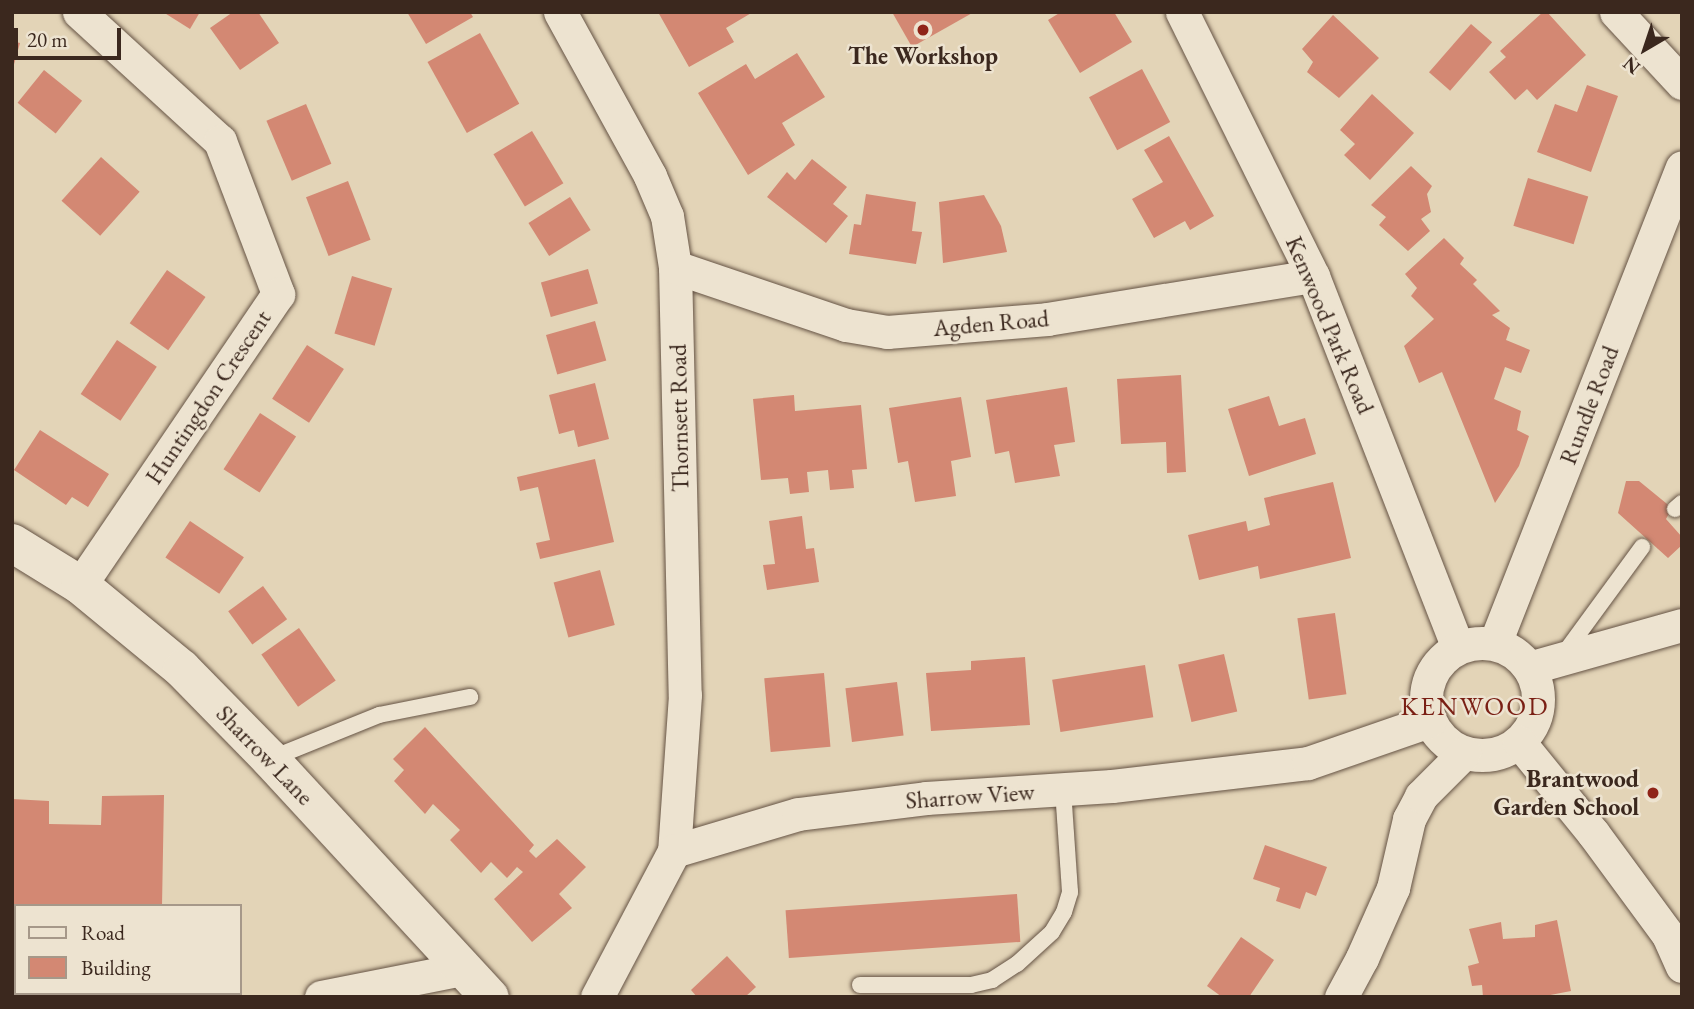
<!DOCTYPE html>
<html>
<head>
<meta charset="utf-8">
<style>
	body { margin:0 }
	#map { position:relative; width:1694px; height:1009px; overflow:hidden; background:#e3d4b7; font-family:"EB Garamond",serif }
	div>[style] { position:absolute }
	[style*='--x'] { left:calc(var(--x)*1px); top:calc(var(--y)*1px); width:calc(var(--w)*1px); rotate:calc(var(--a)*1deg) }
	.building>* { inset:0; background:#d38873; transform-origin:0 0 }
	.roads { filter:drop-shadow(0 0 2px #655344) drop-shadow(0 0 2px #655344) }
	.lane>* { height:16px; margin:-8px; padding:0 8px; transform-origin:8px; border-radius:8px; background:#ede3d0 }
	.street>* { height:33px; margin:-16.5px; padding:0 16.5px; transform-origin:16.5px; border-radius:16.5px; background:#ede3d0 }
	.street>.ring { margin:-16.5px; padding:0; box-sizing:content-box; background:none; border:33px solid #ede3d0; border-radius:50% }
	.secondary>* { height:38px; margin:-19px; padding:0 19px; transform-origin:19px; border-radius:19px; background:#ede3d0 }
	.dots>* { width:19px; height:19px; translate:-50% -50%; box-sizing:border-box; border:4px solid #ede3d0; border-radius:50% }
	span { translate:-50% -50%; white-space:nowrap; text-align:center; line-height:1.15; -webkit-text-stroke:5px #ede3d0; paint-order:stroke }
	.poi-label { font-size:24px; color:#3b281e; font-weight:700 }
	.right { translate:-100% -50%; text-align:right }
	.street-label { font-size:24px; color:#3b281e }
	.neighbourhood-label { font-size:26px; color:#7a1f14; letter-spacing:2px }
	.frame { position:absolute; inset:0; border:14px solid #3b281e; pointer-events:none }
	.legend { position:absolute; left:14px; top:904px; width:228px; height:91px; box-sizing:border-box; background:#ede3d0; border:2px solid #a69889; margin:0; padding:9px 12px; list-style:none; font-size:21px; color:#3b281e }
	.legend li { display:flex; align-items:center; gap:14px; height:35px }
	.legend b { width:35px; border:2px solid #a69889 }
	.north { position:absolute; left:1610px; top:14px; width:70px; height:70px; -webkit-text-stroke:5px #ede3d0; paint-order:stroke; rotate:219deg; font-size:19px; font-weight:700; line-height:28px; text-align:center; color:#3b281e }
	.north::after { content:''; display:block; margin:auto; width:24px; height:32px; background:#3b281e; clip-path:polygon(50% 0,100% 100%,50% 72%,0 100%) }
	.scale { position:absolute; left:14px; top:28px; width:107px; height:32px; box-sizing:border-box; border:4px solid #3b281e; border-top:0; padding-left:9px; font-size:21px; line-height:24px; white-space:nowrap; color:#3b281e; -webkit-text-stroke:5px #ede3d0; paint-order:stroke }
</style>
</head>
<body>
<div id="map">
	<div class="building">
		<i style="clip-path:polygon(163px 12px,200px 12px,190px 29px)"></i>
		<i style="clip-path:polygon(233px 12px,258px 12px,279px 43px,240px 70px,210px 28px)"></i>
		<i style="clip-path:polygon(407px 12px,470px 12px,473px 17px,426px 44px)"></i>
		<i style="clip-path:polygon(658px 12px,753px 12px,726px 28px,734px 42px,689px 67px)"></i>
		<i style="clip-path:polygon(892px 12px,974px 12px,912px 47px)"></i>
		<i style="clip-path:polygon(1061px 12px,1114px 12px,1132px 42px,1080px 73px,1048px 20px)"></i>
		<i style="clip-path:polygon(1543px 12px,1547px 12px,1586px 55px,1537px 100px,1527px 89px,1515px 100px,1489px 72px,1506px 57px,1500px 51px)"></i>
		<i style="clip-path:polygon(1333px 15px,1379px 58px,1339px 98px,1307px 72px,1313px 62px,1302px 49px)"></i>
		<i style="left:1471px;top:24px;width:28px;height:64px;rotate:41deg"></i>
		<i style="left:480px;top:33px;width:81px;height:60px;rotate:61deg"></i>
		<i style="clip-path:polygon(12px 41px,20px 43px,13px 68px,12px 68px)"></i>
		<i style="clip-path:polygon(797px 53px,825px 97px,782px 123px,795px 145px,748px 175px,698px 93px,746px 64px,755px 79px)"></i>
		<i style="left:1142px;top:69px;width:60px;height:60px;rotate:62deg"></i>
		<i style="left:44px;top:70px;width:49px;height:42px;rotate:39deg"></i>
		<i style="clip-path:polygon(1587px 85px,1618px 96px,1591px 172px,1537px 152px,1555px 104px,1577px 112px)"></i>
		<i style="clip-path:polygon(1372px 94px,1414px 133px,1370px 180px,1344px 155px,1355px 144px,1340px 130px)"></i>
		<i style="left:306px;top:104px;width:65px;height:43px;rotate:67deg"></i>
		<i style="left:532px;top:131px;width:61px;height:45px;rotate:59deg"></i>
		<i style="clip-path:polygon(1169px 136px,1214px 216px,1190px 230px,1185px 221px,1154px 238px,1132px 199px,1163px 182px,1144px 150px)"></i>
		<i style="left:101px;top:157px;width:52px;height:59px;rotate:42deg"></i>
		<i style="clip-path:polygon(812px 159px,847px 187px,833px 204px,848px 216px,826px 243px,767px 197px,787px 172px,795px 180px)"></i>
		<i style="clip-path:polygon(1411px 166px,1432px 186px,1427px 194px,1431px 212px,1421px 219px,1430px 231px,1408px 251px,1379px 225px,1386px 217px,1371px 205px)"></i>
		<i style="left:1528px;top:178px;width:63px;height:50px;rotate:17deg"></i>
		<i style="left:348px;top:181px;width:63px;height:45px;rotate:69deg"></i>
		<i style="clip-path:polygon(866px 194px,916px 202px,912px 231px,922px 232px,916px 264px,849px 254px,854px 224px,861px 225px)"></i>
		<i style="clip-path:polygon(984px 195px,1001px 226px,1007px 252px,943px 263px,939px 202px)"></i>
		<i style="left:570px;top:197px;width:39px;height:49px;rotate:58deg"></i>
		<i style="clip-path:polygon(1444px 238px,1464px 258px,1460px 264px,1477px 280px,1473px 284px,1500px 311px,1492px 315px,1510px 328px,1506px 340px,1530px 350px,1521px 373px,1505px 367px,1494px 399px,1521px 411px,1517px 430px,1529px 436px,1519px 466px,1495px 503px,1442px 372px,1419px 383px,1404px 346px,1434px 319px,1411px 296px,1417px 288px,1405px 274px)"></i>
		<i style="left:588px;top:269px;width:36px;height:49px;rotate:74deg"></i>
		<i style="left:167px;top:270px;width:47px;height:65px;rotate:35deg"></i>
		<i style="left:352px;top:276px;width:42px;height:60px;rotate:17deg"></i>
		<i style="left:595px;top:321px;width:41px;height:51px;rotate:74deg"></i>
		<i style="left:117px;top:340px;width:48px;height:65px;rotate:34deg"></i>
		<i style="left:307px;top:345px;width:44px;height:64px;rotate:33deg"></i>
		<i style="clip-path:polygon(1181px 375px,1186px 472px,1167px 473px,1166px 442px,1121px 444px,1117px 379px)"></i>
		<i style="clip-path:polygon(595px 383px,609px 439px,578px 447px,574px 430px,559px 434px,549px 395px)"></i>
		<i style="clip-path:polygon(1067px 387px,1075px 442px,1054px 445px,1060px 476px,1015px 483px,1009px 451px,995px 454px,986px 400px)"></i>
		<i style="clip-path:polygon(794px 395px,795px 411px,861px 405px,867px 469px,852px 470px,854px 488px,830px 490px,828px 470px,807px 472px,809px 492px,790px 494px,788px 478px,761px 480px,753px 399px)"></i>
		<i style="clip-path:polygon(1269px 396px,1279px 426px,1305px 418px,1316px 454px,1249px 476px,1228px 409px)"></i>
		<i style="clip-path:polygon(961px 397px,971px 457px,951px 461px,956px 496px,915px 502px,908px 461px,898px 463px,889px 408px)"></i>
		<i style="left:260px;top:413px;width:43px;height:67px;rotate:33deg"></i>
		<i style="clip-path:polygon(40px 430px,109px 474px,88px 507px,72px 497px,66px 505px,14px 470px)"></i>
		<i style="clip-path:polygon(595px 459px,614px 542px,540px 559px,536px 543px,550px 540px,538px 487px,520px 491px,517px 477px)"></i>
		<i style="clip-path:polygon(1626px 481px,1639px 481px,1672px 508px,1666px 519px,1682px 537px,1682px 545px,1668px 558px,1618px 513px)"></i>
		<i style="clip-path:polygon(1333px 482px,1351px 558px,1260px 579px,1258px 566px,1199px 580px,1188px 535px,1246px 521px,1248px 531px,1270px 525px,1264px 498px)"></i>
		<i style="clip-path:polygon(802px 516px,806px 549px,814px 548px,819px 582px,767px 590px,763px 565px,775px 564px,769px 521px)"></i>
		<i style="left:190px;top:521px;width:65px;height:44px;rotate:34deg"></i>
		<i style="left:600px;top:570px;width:57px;height:48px;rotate:75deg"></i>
		<i style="left:263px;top:586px;width:41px;height:43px;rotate:54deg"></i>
		<i style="left:1335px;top:613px;width:82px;height:38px;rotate:82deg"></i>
		<i style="left:299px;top:628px;width:64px;height:46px;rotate:55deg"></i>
		<i style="left:1224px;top:654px;width:59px;height:47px;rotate:77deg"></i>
		<i style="clip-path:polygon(1025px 657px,1030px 725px,931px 731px,926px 673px,971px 670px,971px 661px)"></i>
		<i style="left:1145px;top:665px;width:53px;height:94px;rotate:81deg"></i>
		<i style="left:824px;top:673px;width:74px;height:60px;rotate:85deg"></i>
		<i style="left:897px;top:682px;width:54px;height:52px;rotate:83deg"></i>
		<i style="clip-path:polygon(425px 727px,534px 845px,529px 851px,536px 858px,557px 839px,586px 867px,559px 894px,572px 908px,532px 942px,494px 899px,523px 872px,517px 867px,507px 878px,491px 862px,481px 873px,450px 840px,460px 830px,433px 804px,425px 814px,394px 781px,404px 770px,393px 759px)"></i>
		<i style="clip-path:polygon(164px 795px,162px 906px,16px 906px,16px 962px,12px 961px,12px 799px,49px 801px,49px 824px,101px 825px,102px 796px)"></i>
		<i style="clip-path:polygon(1265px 845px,1327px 867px,1316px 896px,1306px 892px,1300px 909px,1276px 901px,1280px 888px,1253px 879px)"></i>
		<i style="left:1017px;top:894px;width:48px;height:232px;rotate:86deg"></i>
		<i style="clip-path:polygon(1557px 920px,1571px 991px,1540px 997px,1483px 997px,1482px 985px,1472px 986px,1468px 966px,1479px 963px,1469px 929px,1501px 922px,1503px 939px,1535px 937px,1535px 925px)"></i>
		<i style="clip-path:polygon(1241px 937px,1274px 960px,1249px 997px,1222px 997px,1207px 986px)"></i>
		<i style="clip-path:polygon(727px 956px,756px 987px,745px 997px,697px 997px,691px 990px)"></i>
		<i style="left:164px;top:993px;width:51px;height:4px"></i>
	</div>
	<div class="roads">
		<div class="lane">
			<i style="--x:1675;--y:509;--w:9;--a:-41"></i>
			<i style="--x:1563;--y:655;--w:134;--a:-53.8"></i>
			<i style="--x:270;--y:759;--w:118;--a:-22"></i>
			<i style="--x:379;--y:715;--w:93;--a:-11.2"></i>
			<i style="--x:860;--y:985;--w:111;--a:0"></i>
			<i style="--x:971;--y:985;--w:22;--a:-13"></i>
			<i style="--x:992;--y:980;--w:30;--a:-33"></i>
			<i style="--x:1017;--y:964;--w:47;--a:-42.4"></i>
			<i style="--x:1052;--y:932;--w:23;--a:-59"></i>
			<i style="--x:1064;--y:912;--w:21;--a:-73"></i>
			<i style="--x:1070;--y:892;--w:103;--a:-93.9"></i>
		</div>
		<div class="street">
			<i style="--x:79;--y:12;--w:191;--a:42.5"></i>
			<i style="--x:220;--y:141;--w:164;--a:69.2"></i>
			<i style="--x:278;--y:294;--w:352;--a:124.2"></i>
			<i style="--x:560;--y:12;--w:187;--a:61.2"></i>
			<i style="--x:650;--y:176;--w:43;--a:67"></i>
			<i style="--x:667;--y:216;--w:52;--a:81.1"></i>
			<i style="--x:675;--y:267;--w:428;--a:88.7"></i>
			<i style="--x:685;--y:695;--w:156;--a:94"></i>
			<i style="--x:674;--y:851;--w:165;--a:117.8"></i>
			<i style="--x:1182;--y:12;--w:295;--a:63.6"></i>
			<i style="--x:1313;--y:276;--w:398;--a:68.7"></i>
			<i style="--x:1616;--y:12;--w:97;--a:47.1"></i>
			<i style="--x:675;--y:267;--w:181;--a:18.7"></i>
			<i style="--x:846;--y:325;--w:42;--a:9.7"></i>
			<i style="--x:887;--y:332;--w:161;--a:-4.6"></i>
			<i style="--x:1047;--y:319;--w:269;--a:-9.2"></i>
			<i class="ring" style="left:1426px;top:643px;width:79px;height:79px"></i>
			<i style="--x:1495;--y:643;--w:511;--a:-68.55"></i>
			<i style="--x:1529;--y:668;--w:159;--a:-15.7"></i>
			<i style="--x:1519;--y:742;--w:117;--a:50.9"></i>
			<i style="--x:1593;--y:833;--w:127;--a:53.7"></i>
			<i style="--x:1668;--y:935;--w:34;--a:66"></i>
			<i style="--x:674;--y:851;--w:129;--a:-16.6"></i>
			<i style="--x:798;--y:814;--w:129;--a:-7.1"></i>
			<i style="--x:926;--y:798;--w:186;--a:-3.7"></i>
			<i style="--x:1112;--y:786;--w:197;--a:-6.7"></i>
			<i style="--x:1308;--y:763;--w:128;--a:-19.1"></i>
			<i style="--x:321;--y:997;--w:145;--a:-11.2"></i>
			<i style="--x:1341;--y:997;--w:44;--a:-61.7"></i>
			<i style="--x:1362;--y:958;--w:77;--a:-66.1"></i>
			<i style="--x:1393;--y:888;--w:71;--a:-76.9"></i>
			<i style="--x:1409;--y:819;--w:26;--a:-62"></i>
			<i style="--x:1421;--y:796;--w:61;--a:-45"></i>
		</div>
		<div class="secondary">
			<i style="--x:12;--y:543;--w:80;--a:31.7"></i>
			<i style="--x:80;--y:585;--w:132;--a:39.5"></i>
			<i style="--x:182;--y:669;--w:126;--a:45.6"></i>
			<i style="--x:270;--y:759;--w:324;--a:47.3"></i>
		</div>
	</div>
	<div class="dots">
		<i style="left:923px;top:30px;background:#8f2418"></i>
		<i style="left:1653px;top:793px;background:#8f2418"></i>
	</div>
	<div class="poi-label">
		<span style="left:923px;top:56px">The Workshop</span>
		<span class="right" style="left:1639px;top:793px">Brantwood<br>Garden School</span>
	</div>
	<div class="street-label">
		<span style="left:991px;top:323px;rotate:-5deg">Agden Road</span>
		<span style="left:1330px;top:325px;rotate:67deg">Kenwood Park Road</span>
		<span style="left:208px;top:397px;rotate:-56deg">Huntingdon Crescent</span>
		<span style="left:1589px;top:405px;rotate:-69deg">Rundle Road</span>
		<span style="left:679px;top:418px;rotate:-91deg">Thornsett Road</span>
		<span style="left:265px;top:755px;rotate:46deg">Sharrow Lane</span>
		<span style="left:970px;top:796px;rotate:-4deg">Sharrow View</span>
	</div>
	<div class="neighbourhood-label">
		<span style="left:1475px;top:707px">KENWOOD</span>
	</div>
	<div class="frame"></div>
	<ul class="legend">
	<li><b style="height:9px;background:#ede3d0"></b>Road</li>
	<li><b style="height:19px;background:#d38873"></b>Building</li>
	</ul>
	<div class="north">N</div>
	<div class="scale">20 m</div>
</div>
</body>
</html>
